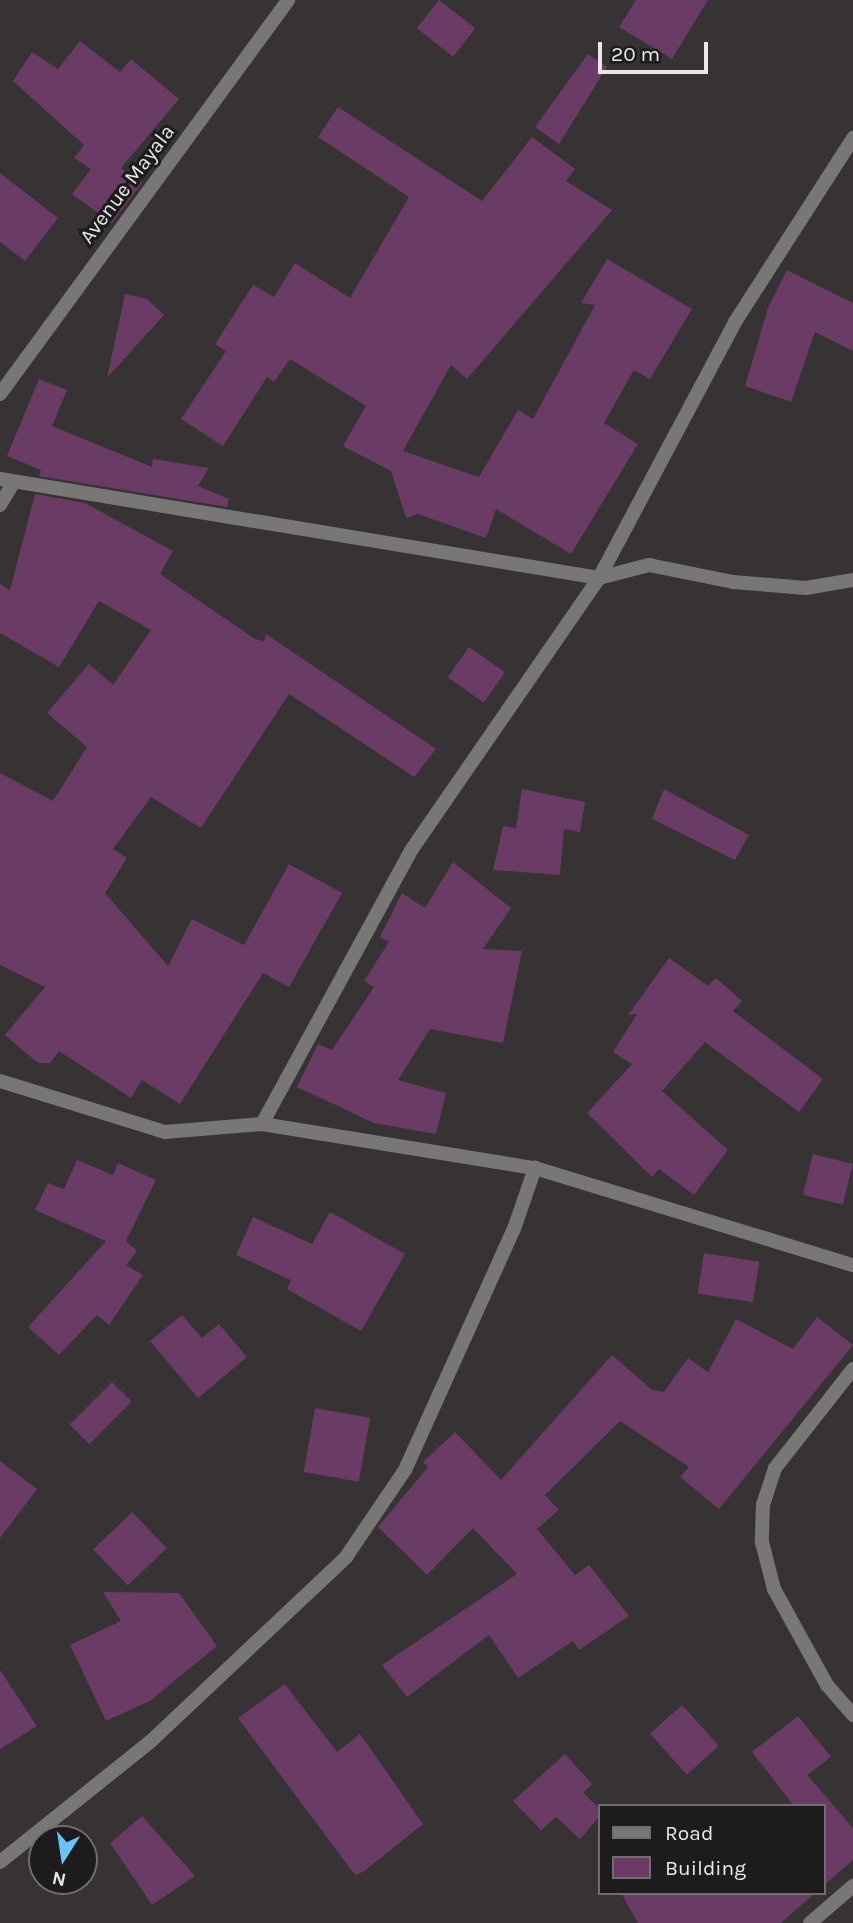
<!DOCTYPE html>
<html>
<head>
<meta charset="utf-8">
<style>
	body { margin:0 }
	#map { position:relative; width:853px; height:1923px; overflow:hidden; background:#373234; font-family:Karla,sans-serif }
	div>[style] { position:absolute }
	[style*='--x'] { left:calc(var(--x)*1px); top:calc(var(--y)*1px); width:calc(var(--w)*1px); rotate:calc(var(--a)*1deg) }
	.building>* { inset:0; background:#6a3b65; transform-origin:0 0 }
	.street>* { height:14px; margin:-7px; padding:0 7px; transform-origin:7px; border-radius:7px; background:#797676 }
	span { translate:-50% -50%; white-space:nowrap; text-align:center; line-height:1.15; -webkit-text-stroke:6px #1d1b1b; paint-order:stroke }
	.street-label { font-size:21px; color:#e9e7e7 }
	.legend { position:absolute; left:598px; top:1804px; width:228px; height:91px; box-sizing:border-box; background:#1d1b1b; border:2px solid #6f6d6d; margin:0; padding:9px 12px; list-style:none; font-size:21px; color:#e9e7e7 }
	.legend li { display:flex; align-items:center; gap:14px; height:35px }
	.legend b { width:35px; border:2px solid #6f6d6d }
	.north { position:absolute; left:28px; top:1825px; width:70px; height:70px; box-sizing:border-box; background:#1d1b1b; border:2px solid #6f6d6d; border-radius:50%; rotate:192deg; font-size:19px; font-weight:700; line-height:28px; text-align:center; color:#e9e7e7 }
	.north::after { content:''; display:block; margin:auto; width:24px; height:32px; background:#6dc2f3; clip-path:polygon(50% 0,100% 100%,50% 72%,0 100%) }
	.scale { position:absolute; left:598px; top:42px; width:110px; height:32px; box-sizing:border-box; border:4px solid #e9e7e7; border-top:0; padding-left:9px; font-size:21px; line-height:24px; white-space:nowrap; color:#e9e7e7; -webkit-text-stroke:5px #1d1b1b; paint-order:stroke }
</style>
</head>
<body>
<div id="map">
	<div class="building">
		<i style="left:439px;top:0;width:46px;height:36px;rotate:38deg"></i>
		<i style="clip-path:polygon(636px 0,708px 0,672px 59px,619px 27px)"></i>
		<i style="clip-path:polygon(80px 41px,120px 72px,131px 59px,179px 99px,121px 168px,142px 183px,112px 223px,72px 194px,91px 169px,74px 158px,84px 145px,13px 81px,32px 52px,58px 69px)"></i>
		<i style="clip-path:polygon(588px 54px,607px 67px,559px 144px,535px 127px)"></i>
		<i style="clip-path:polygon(338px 107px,482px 201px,532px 137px,575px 169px,566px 181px,612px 210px,467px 379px,451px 365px,403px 451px,479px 477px,518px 410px,533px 419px,595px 305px,581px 303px,607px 259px,692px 309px,650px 379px,634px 370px,604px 423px,638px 444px,571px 554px,496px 509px,486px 538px,418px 514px,406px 518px,391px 471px,343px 446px,366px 406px,290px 359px,274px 382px,267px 377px,223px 446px,181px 419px,226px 351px,215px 344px,253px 285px,274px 297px,295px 263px,350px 298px,409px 197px,318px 137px)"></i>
		<i style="clip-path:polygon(0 173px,58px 218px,25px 261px,0 242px)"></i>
		<i style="clip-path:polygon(787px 270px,853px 303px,853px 351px,815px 332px,791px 402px,745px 386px,768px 308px)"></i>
		<i style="clip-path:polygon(125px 294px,147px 299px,164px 315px,107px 378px)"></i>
		<i style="clip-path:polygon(39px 379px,67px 390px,52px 426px,152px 467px,153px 459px,209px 468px,198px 486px,229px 499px,227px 507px,39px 476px,41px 470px,7px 456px)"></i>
		<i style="clip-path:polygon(35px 494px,85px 503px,173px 551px,160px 574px,255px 639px,264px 641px,266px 634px,436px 749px,414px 777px,289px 694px,201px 828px,151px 797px,113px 849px,127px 858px,105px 893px,168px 966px,192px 919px,244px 945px,289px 864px,342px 893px,289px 987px,263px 973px,180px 1104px,142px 1080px,131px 1098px,59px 1051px,50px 1063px,38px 1063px,5px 1035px,45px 987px,0 965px,0 773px,53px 801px,87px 747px,47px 713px,89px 664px,113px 685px,151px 630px,99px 601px,59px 667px,0 633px,0 584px,10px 590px)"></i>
		<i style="left:469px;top:647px;width:44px;height:37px;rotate:35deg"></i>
		<i style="clip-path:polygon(522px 789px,585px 802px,580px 832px,564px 829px,560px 875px,493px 870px,503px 826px,516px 828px)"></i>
		<i style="clip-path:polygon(664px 789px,749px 835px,735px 860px,652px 819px)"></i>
		<i style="clip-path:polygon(453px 862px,511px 908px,483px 949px,522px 951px,503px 1043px,430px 1029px,398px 1080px,446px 1093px,436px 1134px,374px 1123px,297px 1087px,318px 1044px,332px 1050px,374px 987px,364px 981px,389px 942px,380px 937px,402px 893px,425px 908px)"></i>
		<i style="clip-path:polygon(669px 958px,708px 986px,716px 978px,742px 1001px,733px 1011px,823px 1079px,799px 1112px,705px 1042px,662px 1091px,728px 1150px,694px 1195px,659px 1169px,652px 1177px,587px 1113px,632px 1064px,613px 1052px,637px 1014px,628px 1015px)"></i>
		<i style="left:813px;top:1154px;width:41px;height:42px;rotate:14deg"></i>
		<i style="clip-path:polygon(77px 1160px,113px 1175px,118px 1163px,156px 1180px,126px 1241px,137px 1251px,126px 1265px,143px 1275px,109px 1325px,97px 1315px,59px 1355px,28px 1327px,106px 1241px,35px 1210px,48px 1183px,64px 1189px)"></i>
		<i style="clip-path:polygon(330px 1212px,405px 1254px,361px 1331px,287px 1289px,291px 1280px,236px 1255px,253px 1217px,312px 1244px)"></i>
		<i style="left:704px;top:1253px;width:56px;height:41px;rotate:9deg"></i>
		<i style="clip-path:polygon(182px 1315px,202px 1338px,219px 1324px,247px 1357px,198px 1398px,150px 1341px)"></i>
		<i style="clip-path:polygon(817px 1317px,853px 1345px,719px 1509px,680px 1477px,689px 1467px,620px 1421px,545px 1495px,559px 1510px,537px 1529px,575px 1575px,589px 1565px,629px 1616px,579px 1650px,573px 1641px,518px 1678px,489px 1635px,407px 1697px,382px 1665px,517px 1574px,473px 1528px,427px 1575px,378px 1527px,428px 1467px,423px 1462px,455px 1432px,501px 1480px,612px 1355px,652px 1390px,664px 1392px,688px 1358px,708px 1372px,736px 1319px,793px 1349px)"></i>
		<i style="left:112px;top:1382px;width:28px;height:60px;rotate:45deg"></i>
		<i style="left:315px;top:1408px;width:56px;height:65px;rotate:10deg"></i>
		<i style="clip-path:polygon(0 1461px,37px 1489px,0 1538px)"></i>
		<i style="left:132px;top:1512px;width:50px;height:54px;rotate:46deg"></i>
		<i style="clip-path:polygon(103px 1592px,179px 1593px,217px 1646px,150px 1701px,106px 1721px,70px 1645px,121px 1621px)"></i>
		<i style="clip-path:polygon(0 1670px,37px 1726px,0 1749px)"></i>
		<i style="clip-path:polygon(285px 1684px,337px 1752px,360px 1734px,423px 1824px,363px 1872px,355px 1875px,238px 1718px)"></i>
		<i style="left:682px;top:1705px;width:55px;height:43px;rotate:48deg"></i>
		<i style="clip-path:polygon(798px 1716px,831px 1757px,807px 1775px,853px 1828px,853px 1860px,823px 1886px,823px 1806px,794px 1806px,752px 1752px)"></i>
		<i style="clip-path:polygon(565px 1754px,592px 1784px,583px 1793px,599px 1808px,599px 1817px,580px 1839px,556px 1817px,541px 1830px,513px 1801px)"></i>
		<i style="clip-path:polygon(142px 1816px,195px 1876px,152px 1905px,110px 1843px)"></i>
		<i style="clip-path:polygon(621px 1893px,815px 1893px,781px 1923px,638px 1923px)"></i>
	</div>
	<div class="street">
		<i style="--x:0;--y:394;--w:488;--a:-53.8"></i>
		<i style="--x:0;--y:479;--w:607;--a:9.38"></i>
		<i style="--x:599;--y:578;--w:52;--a:-14.6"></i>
		<i style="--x:649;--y:565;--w:86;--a:11.4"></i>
		<i style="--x:733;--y:582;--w:73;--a:4.7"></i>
		<i style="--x:806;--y:588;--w:48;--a:-9.7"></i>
		<i style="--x:0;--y:505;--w:26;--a:-59"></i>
		<i style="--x:0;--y:1081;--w:173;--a:17.2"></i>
		<i style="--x:165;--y:1132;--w:97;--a:-4.7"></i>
		<i style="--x:262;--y:1124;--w:277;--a:9.2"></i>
		<i style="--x:535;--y:1168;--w:332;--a:17"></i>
		<i style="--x:262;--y:1124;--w:313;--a:-61.4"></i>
		<i style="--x:412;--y:849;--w:329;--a:-55.4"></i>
		<i style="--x:599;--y:578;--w:290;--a:-62"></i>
		<i style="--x:735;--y:322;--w:219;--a:-57.3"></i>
		<i style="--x:853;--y:1369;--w:126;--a:128.2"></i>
		<i style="--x:775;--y:1468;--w:38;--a:108"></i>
		<i style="--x:763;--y:1504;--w:38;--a:92"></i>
		<i style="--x:762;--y:1542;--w:49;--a:75.7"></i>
		<i style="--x:774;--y:1589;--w:110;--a:61.1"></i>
		<i style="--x:827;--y:1685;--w:40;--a:49"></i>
		<i style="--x:0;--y:1862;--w:192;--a:-38.7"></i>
		<i style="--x:150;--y:1742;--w:270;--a:-43.3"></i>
		<i style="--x:346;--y:1557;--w:105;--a:-55.9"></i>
		<i style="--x:405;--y:1470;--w:265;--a:-65.7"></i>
		<i style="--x:514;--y:1229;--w:65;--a:-71"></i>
		<i style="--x:810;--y:1923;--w:57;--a:-40.7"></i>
	</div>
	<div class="street-label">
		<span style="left:127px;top:184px;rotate:-53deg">Avenue Mayala</span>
	</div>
	<ul class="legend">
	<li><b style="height:9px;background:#797676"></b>Road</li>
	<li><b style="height:19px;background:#6a3b65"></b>Building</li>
	</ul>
	<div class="north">N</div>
	<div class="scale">20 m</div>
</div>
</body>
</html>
